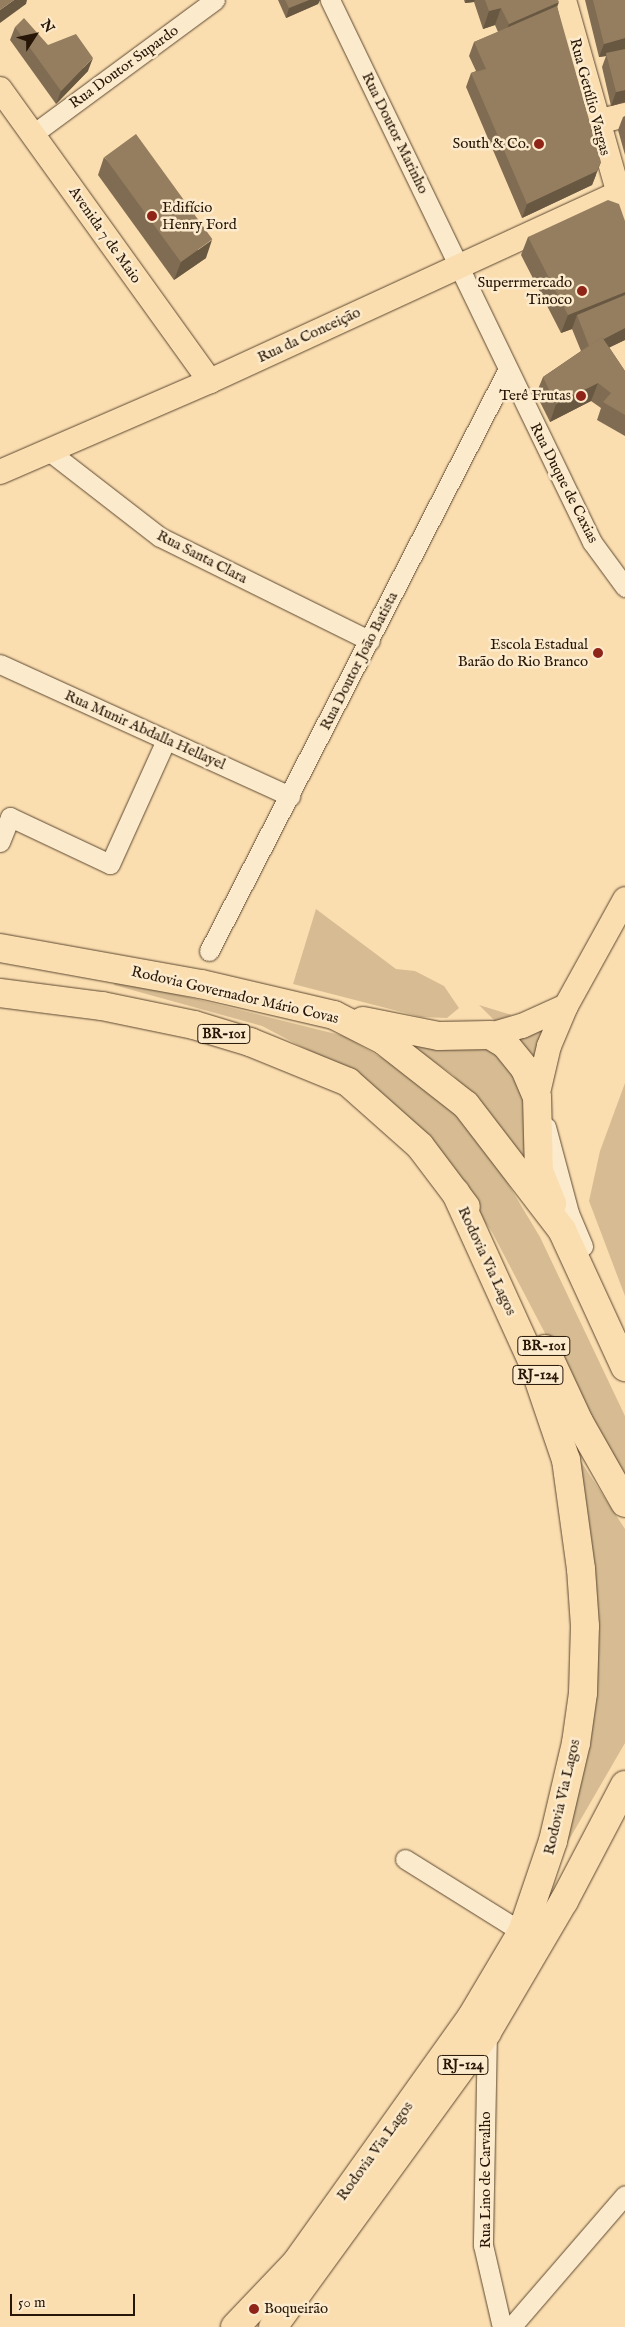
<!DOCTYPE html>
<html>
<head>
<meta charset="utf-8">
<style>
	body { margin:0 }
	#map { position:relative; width:625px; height:2327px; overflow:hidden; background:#fbdeb0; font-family:"IM FELL English",serif }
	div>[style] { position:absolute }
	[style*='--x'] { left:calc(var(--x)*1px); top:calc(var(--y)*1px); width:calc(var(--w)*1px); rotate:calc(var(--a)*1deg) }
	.green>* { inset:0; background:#d7bc93 }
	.roads { filter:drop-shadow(0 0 1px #5c4831) drop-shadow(0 0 1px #5c4831) }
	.minor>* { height:19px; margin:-9.5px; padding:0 9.5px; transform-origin:9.5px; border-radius:9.5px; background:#fceacc }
	.major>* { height:24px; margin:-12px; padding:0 12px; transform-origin:12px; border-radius:12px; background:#fbdeb0 }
	.highway>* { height:28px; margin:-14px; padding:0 14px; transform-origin:14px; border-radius:14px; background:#fbdeb0 }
	.wall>* { inset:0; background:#806c52 }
	.shaded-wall>* { inset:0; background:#685842 }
	.building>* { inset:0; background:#957e5f; transform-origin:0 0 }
	.dots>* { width:14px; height:14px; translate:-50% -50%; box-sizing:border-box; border:2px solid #fceacc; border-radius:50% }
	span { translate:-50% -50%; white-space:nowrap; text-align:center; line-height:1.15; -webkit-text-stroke:5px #fceacc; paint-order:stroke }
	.shield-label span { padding:1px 4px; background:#fceacc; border:1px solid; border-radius:4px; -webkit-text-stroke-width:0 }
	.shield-label { font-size:14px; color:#271607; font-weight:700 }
	.street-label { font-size:15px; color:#271607 }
	.poi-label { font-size:15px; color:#271607 }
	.right { translate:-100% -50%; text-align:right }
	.left { translate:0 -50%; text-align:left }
	.north { position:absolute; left:10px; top:10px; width:50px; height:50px; -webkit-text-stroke:4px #fceacc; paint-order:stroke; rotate:55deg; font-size:14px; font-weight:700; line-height:20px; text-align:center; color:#271607 }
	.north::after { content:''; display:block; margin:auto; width:18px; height:22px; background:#271607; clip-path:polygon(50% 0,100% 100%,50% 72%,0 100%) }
	.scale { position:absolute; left:10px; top:2294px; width:125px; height:22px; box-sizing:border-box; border:2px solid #271607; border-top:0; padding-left:6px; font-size:15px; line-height:18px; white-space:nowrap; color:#271607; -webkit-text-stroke:4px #fceacc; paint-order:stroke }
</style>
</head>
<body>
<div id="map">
	<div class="green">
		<i style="clip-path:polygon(316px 909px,396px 969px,415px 971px,444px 986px,459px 1008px,447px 1018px,421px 1017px,293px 984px)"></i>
		<i style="clip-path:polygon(115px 979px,344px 1036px,434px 1088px,489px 1152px,540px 1237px,625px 1416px,625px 1475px,603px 1444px,492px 1232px,427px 1139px,352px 1073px,262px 1026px,114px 985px)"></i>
		<i style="clip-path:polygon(479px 1005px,512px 1015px,495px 1021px)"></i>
		<i style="clip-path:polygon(549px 1022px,535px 1057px,515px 1038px)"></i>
		<i style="clip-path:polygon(403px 1040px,487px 1048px,507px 1056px,527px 1101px,523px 1164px,500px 1130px,453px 1075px)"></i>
		<i style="clip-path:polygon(625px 1083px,625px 1296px,589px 1201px,600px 1151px)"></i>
		<i style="clip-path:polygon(576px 1454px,625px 1529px,625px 1743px,552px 1869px,585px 1723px)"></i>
	</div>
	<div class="roads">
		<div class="minor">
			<i style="--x:330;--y:0;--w:602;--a:64.2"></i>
			<i style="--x:592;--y:542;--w:56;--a:53.7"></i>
			<i style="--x:33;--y:134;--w:226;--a:-36.4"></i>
			<i style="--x:49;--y:451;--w:140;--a:37.8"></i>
			<i style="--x:160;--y:537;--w:234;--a:26.3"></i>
			<i style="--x:0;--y:664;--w:319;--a:24.5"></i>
			<i style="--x:0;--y:842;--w:27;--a:-68"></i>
			<i style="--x:10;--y:817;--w:110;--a:25.2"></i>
			<i style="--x:110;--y:864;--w:136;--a:-65.7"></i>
			<i style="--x:209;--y:951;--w:652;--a:-62.81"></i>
			<i style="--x:546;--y:1127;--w:89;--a:75"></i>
			<i style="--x:569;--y:1213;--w:36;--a:67"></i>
			<i style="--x:405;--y:1859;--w:138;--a:32"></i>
			<i style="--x:487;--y:2032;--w:213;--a:91.1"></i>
			<i style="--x:483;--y:2245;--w:84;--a:77"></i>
			<i style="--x:511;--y:2327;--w:174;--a:-49.2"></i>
		</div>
		<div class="major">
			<i style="--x:564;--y:0;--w:224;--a:74.2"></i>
			<i style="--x:0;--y:89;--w:360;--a:54.3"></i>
			<i style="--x:597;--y:122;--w:29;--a:-14"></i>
			<i style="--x:0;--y:472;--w:229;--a:-23.4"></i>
			<i style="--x:210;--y:381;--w:447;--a:-24.7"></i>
			<i style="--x:490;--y:1035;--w:33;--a:-16"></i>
			<i style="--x:522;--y:1026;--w:48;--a:-24.4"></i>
			<i style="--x:537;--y:1097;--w:52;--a:-76.8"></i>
			<i style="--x:549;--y:1046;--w:43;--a:-67"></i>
			<i style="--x:566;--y:1006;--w:122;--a:-61.1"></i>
		</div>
		<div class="highway">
			<i style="--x:0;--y:948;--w:204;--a:10.2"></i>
			<i style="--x:201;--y:984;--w:137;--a:13.1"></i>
			<i style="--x:334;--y:1015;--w:55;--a:27"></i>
			<i style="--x:383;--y:1040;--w:105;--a:38.1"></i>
			<i style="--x:466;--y:1105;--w:158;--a:52.5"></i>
			<i style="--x:562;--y:1230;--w:151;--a:65.3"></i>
			<i style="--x:0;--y:993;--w:103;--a:7.3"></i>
			<i style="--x:102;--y:1006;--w:94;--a:11.7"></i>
			<i style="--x:194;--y:1025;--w:59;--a:16.9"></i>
			<i style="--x:250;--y:1042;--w:106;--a:22.2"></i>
			<i style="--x:348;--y:1082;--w:96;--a:41.6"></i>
			<i style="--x:420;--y:1146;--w:76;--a:53"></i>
			<i style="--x:363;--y:1021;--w:77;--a:11.2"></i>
			<i style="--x:439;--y:1036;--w:51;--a:-1.1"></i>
			<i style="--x:490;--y:1035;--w:17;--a:31"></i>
			<i style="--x:505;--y:1044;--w:32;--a:51"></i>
			<i style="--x:525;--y:1069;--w:30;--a:67"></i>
			<i style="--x:537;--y:1097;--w:74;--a:88.5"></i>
			<i style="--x:539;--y:1171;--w:35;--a:68"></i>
			<i style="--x:545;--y:1349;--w:81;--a:65"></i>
			<i style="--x:579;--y:1422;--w:93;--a:60.4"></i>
			<i style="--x:235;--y:2327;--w:88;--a:-46.4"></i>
			<i style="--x:296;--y:2263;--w:301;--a:-54.5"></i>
			<i style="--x:471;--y:2018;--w:100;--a:-59.3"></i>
			<i style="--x:522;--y:1932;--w:96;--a:-71.2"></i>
			<i style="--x:553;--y:1841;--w:101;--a:-76.8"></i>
			<i style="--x:576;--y:1743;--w:50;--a:-82"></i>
			<i style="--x:583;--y:1693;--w:67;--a:-88.3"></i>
			<i style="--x:585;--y:1626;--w:57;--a:-94"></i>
			<i style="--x:581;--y:1569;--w:110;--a:-97.8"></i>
			<i style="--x:566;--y:1460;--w:102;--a:-108.8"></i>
			<i style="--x:533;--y:1363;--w:187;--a:-114.4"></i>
			<i style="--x:273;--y:2327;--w:364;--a:-54"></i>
			<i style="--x:487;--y:2032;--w:152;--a:-59.6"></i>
			<i style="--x:564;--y:1901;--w:131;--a:-62.3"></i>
		</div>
	</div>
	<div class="wall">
		<i style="clip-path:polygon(278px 0,320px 0,318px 4px,286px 18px)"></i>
		<i style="clip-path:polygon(464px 0,558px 0,557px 6px,596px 175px,592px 185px,522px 218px,466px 87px,471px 73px,476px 71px,469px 56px,474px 42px,498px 32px,495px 25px,483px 29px,474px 2px,465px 3px)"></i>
		<i style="clip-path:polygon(585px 0,625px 0,625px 102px,611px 106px,602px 67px,606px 56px,599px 57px)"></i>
		<i style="clip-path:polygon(15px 27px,88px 71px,56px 104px,10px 40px)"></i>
		<i style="clip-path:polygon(625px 116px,625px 155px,618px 130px,623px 117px)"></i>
		<i style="clip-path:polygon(104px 157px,206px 258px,174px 280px,98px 175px)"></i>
		<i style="clip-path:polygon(625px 221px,625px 340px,609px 347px,625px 371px,625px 436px,597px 420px,601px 408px,591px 401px,550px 422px,536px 394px,543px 377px,581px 351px,572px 329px,561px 333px,521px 255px,528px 237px)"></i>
	</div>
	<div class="shaded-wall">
		<i style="clip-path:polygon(14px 0,27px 0,26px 4px,0 23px,0 10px)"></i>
		<i style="clip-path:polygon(309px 0,320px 0,318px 4px,286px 18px,289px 8px)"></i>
		<i style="clip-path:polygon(466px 0,475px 0,474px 2px,465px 3px)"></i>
		<i style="clip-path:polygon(559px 2px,552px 20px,502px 42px,509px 24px)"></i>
		<i style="clip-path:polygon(501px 8px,495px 25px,483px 29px,489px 11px)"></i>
		<i style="clip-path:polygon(625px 38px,625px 51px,606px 53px,606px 56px,599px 57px,604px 44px)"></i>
		<i style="clip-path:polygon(93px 58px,88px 71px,56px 104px,61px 91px)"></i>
		<i style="clip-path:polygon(625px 90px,625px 102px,611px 106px,616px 92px)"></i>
		<i style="clip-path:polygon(601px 162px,592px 185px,522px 218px,527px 204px)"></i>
		<i style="clip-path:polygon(212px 240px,206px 258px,174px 280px,181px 262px)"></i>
		<i style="clip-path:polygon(625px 292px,625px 307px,577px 315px,572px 329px,561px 333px,568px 315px)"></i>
		<i style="clip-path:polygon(625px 328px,625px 340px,584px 360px,589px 346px)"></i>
		<i style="clip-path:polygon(598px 383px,591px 401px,550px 422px,556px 404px)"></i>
	</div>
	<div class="building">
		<i style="clip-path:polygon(0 0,14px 0,0 10px)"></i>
		<i style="clip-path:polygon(285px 0,309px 0,289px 8px)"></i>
		<i style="clip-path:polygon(485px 0,558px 0,559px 2px,509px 24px,501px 8px,489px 11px)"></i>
		<i style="clip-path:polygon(593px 0,625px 0,625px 38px,604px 44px)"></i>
		<i style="clip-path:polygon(557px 6px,601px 162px,597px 171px,527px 204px,471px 73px,486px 69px,474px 42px)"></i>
		<i style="clip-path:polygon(24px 18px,48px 45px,76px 34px,93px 58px,61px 91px,15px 27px)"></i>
		<i style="clip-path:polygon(625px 49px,625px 90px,616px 92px,606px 53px)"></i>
		<i style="left:136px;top:134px;width:130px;height:39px;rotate:54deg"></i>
		<i style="clip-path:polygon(608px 200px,619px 204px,625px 221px,625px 292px,568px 315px,528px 237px)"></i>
		<i style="clip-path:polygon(625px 295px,625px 328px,604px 339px,602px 337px,589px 346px,577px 315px)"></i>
		<i style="clip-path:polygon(602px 337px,625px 371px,625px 415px,603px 402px,611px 393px,598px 383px,556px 404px,543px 377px)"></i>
	</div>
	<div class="dots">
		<i style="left:539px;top:144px;background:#8f2418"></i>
		<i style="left:152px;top:216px;background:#8f2418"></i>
		<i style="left:582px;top:291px;background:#8f2418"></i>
		<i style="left:581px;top:396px;background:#8f2418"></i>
		<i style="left:598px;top:653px;background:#8f2418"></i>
		<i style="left:254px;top:2309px;background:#8f2418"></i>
	</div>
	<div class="shield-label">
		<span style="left:224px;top:1034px">BR-101</span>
		<span style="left:544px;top:1346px">BR-101</span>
		<span style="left:538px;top:1375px">RJ-124</span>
		<span style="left:463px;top:2065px">RJ-124</span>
	</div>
	<div class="street-label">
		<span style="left:124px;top:67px;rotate:-36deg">Rua Doutor Supardo</span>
		<span style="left:590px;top:97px;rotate:75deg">Rua Getúlio Vargas</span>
		<span style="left:395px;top:133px;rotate:64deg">Rua Doutor Marinho</span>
		<span style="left:105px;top:235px;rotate:55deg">Avenida 7 de Maio</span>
		<span style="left:309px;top:335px;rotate:-25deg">Rua da Conceição</span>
		<span style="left:564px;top:483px;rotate:63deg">Rua Duque de Caxias</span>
		<span style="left:202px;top:557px;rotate:27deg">Rua Santa Clara</span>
		<span style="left:359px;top:661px;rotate:-63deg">Rua Doutor João Batista</span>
		<span style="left:145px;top:730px;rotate:24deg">Rua Munir Abdalla Hellayel</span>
		<span style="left:235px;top:995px;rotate:13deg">Rodovia Governador Mário Covas</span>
		<span style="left:487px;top:1261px;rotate:65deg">Rodovia Via Lagos</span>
		<span style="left:562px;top:1797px;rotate:-77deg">Rodovia Via Lagos</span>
		<span style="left:375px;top:2151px;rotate:-54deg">Rodovia Via Lagos</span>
		<span style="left:486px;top:2180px;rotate:-90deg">Rua Lino de Carvalho</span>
	</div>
	<div class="poi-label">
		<span class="right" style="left:529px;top:144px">South &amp; Co.</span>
		<span class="left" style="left:162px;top:216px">Edifício<br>Henry Ford</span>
		<span class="right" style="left:572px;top:291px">Superrmercado<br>Tinoco</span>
		<span class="right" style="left:571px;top:396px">Terê Frutas</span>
		<span class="right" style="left:588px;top:653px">Escola Estadual<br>Barão do Rio Branco</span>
		<span class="left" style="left:264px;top:2309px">Boqueirão</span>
	</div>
	<div class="north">N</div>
	<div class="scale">50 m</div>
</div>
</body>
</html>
